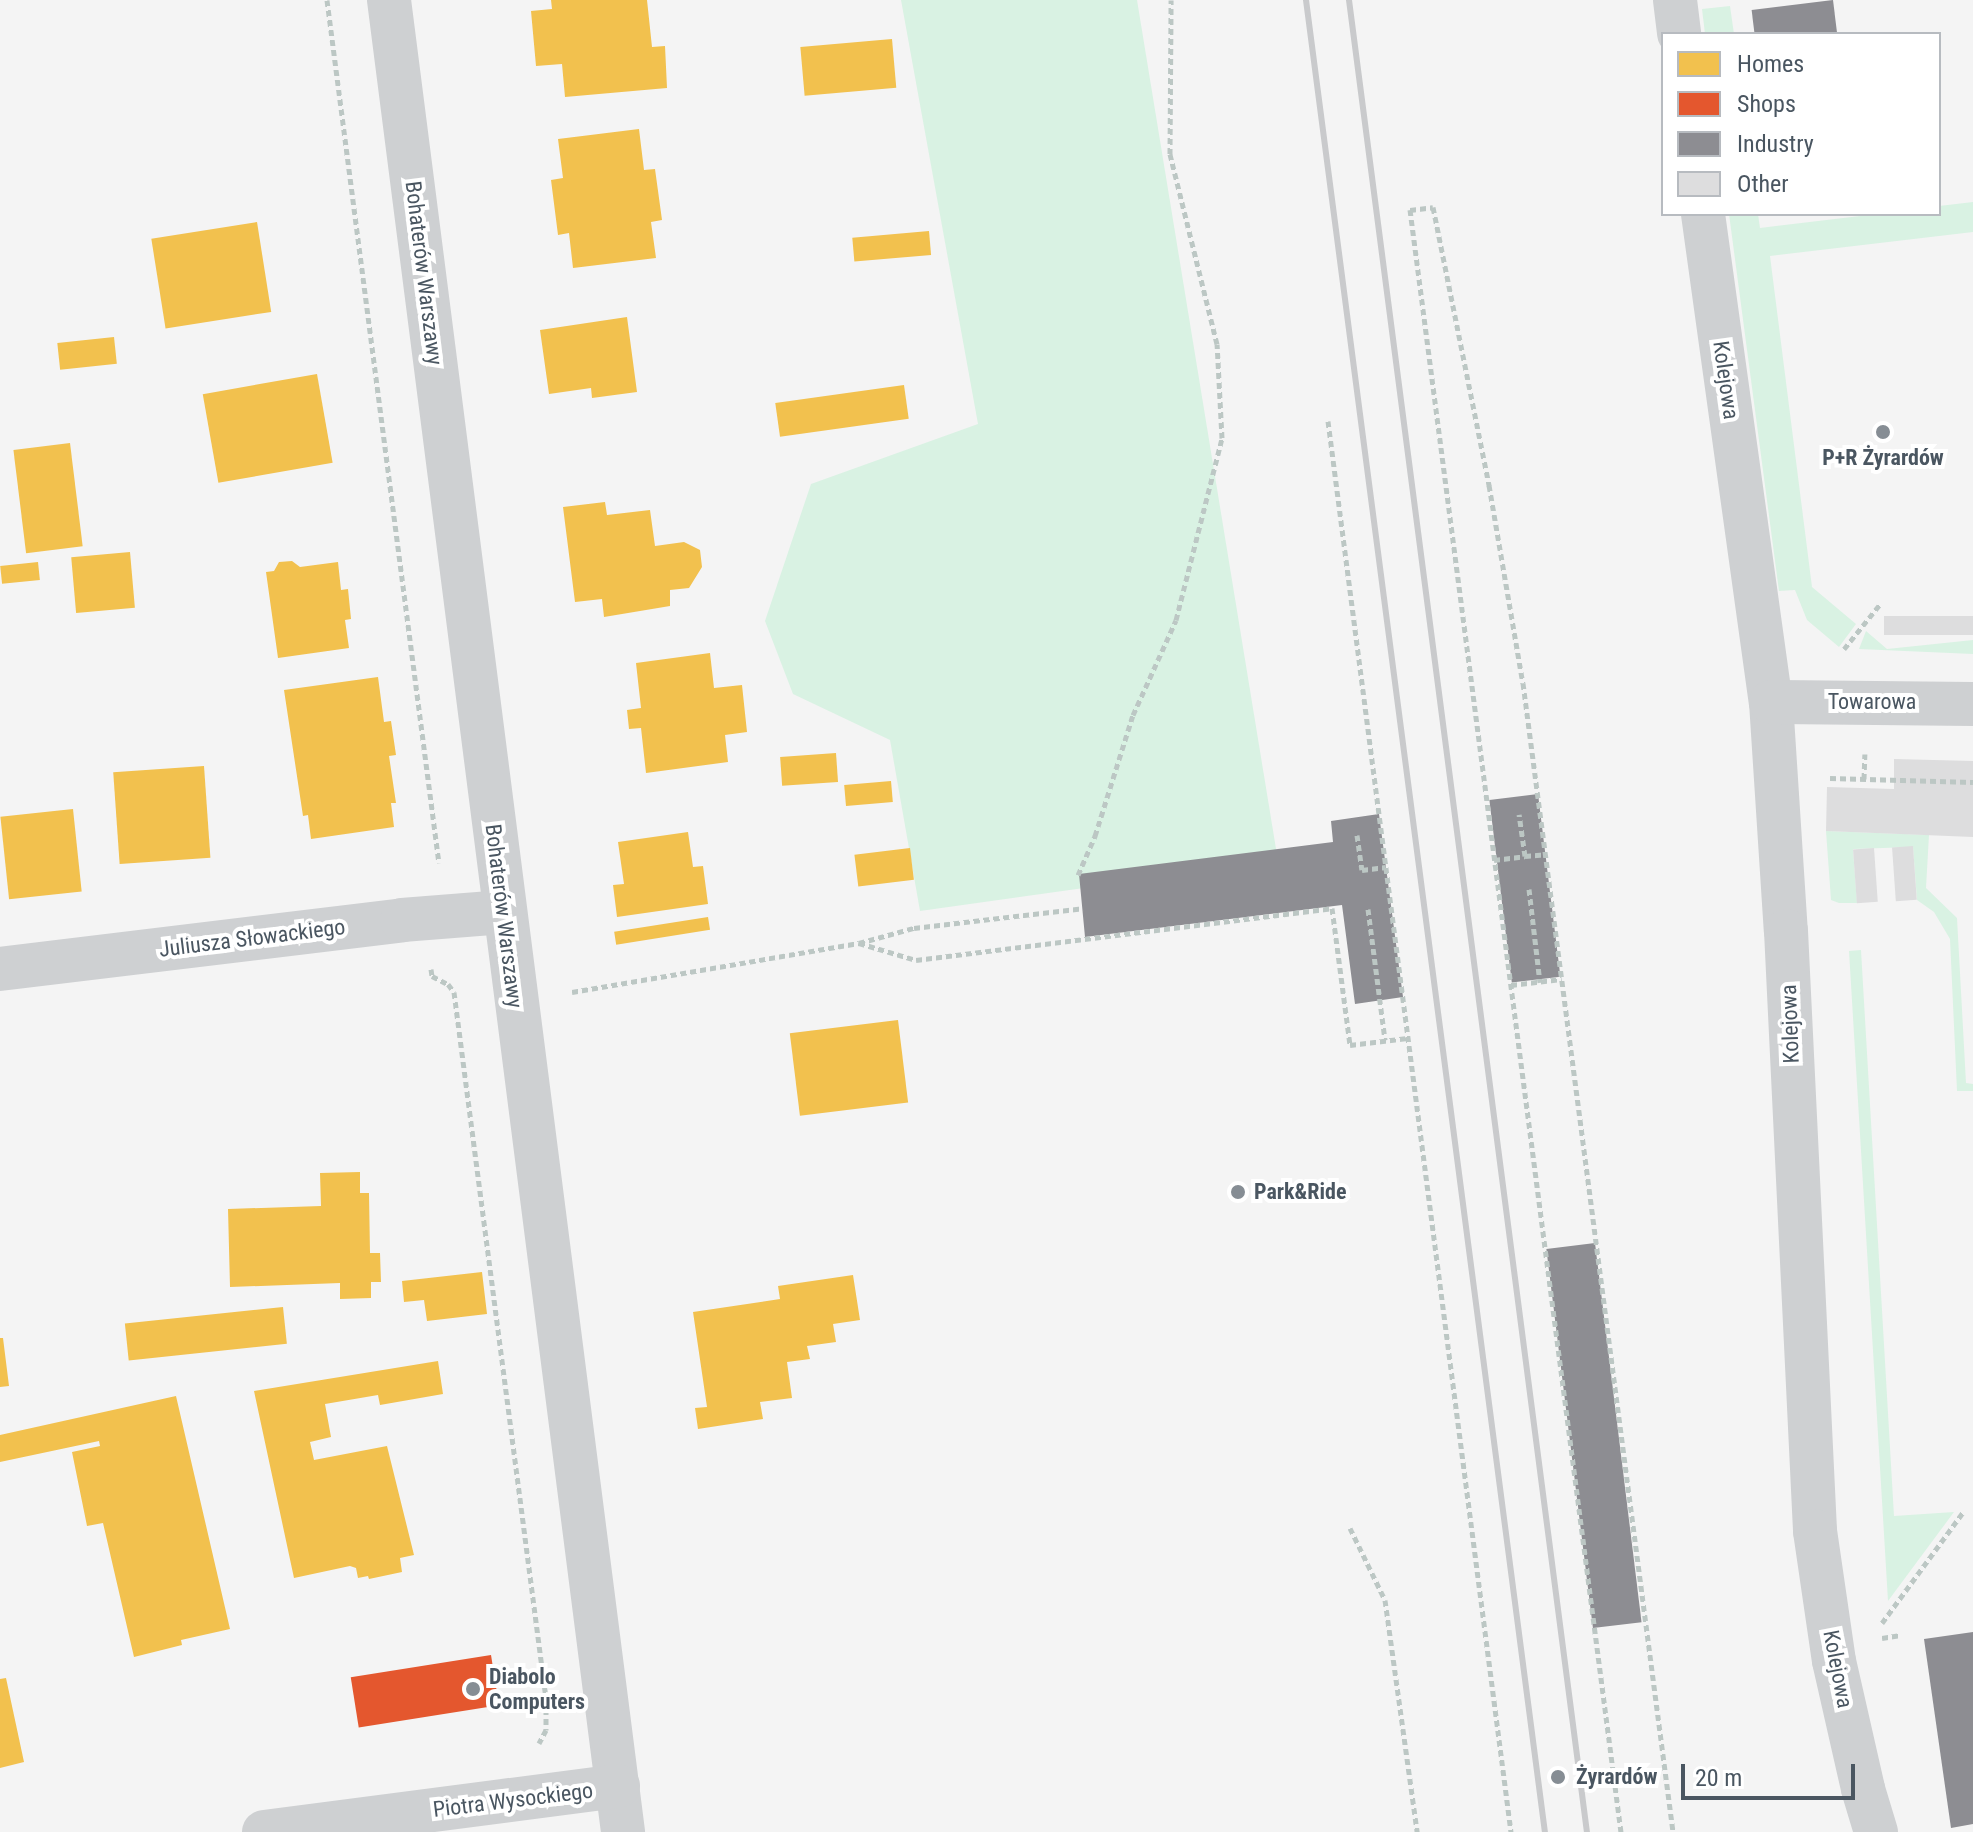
<!DOCTYPE html>
<html>
<head>
<meta charset="utf-8">
<style>
	body { margin:0 }
	#map { position:relative; width:1973px; height:1832px; overflow:hidden; background:#f4f4f4; font-family:"Roboto Condensed",sans-serif }
	div>[style] { position:absolute }
	[style*='--x'] { left:calc(var(--x)*1px); top:calc(var(--y)*1px); width:calc(var(--w)*1px); rotate:calc(var(--a)*1deg) }
	.green>* { inset:0; background:#d9f2e3 }
	.homes>* { inset:0; background:#f2c14e; transform-origin:0 0 }
	.shops>* { inset:0; background:#e4572e; transform-origin:0 0 }
	.industry>* { inset:0; background:#8d8d92; transform-origin:0 0 }
	.building>* { inset:0; background:#ddddde; transform-origin:0 0 }
	.path>* { height:5px; margin-top:-2.5px; transform-origin:0; background:repeating-linear-gradient(90deg,#bcc7c4 0 6px,transparent 0 10px) }
	.minor>* { height:44px; margin:-22px; padding:0 22px; transform-origin:22px; border-radius:22px; background:#ced0d2 }
	.rail>* { height:6px; margin:-3px; padding:0 3px; transform-origin:3px; border-radius:3px; background:#c9cacc }
	.dots>* { width:22px; height:22px; translate:-50% -50%; box-sizing:border-box; border:4px solid #fff; border-radius:50% }
	span { translate:-50% -50%; white-space:nowrap; text-align:center; line-height:1.15; -webkit-text-stroke:8px #fff; paint-order:stroke }
	.street-label { font-size:22px; color:#4a5661 }
	.poi-label { font-size:22px; color:#4a5661; font-weight:700 }
	.left { translate:0 -50%; text-align:left }
	.legend { position:absolute; left:1661px; top:32px; width:280px; height:184px; box-sizing:border-box; background:#fff; border:2px solid #b7bbc0; margin:0; padding:10px 14px; list-style:none; font-size:24px; color:#4a5661 }
	.legend li { display:flex; align-items:center; gap:16px; height:40px }
	.legend b { width:40px; border:2px solid #b7bbc0 }
	.scale { position:absolute; left:1681px; top:1764px; width:174px; height:36px; box-sizing:border-box; border:4px solid #4a5661; border-top:0; padding-left:10px; font-size:24px; line-height:28px; white-space:nowrap; color:#4a5661; -webkit-text-stroke:6px #fff; paint-order:stroke }
</style>
</head>
<body>
<div id="map">
	<div class="green">
		<i style="clip-path:polygon(901px 0,1137px 0,1278px 861px,920px 911px,890px 740px,793px 694px,765px 621px,811px 484px,978px 424px)"></i>
		<i style="clip-path:polygon(1730px 6px,1734px 34px,1705px 34px,1702px 9px)"></i>
		<i style="clip-path:polygon(1973px 202px,1973px 232px,1770px 256px,1812px 587px,1856px 624px,1839px 647px,1807px 620px,1795px 590px,1779px 591px,1729px 214px,1758px 214px,1760px 228px,1877px 214px,1939px 214px,1939px 206px)"></i>
		<i style="clip-path:polygon(1866px 631px,1887px 649px,1973px 640px,1973px 654px,1859px 649px)"></i>
		<i style="clip-path:polygon(1826px 831px,1929px 835px,1926px 888px,1957px 918px,1966px 1083px,1973px 1084px,1973px 1091px,1957px 1091px,1950px 939px,1934px 912px,1917px 900px,1913px 847px,1853px 849px,1857px 903px,1839px 903px,1831px 900px)"></i>
		<i style="clip-path:polygon(1861px 950px,1894px 1516px,1954px 1512px,1888px 1601px,1849px 951px)"></i>
	</div>
	<div class="homes">
		<i style="clip-path:polygon(551px 0,647px 0,652px 47px,665px 46px,667px 88px,565px 97px,562px 64px,536px 66px,531px 11px,552px 9px)"></i>
		<i style="left:892px;top:39px;width:49px;height:92px;rotate:85deg"></i>
		<i style="clip-path:polygon(639px 129px,644px 170px,655px 169px,662px 220px,651px 222px,656px 258px,573px 268px,569px 233px,558px 235px,551px 180px,563px 178px,558px 139px)"></i>
		<i style="left:257px;top:222px;width:91px;height:107px;rotate:81deg"></i>
		<i style="left:929px;top:231px;width:24px;height:77px;rotate:85deg"></i>
		<i style="clip-path:polygon(627px 317px,637px 392px,592px 398px,591px 388px,549px 394px,540px 330px)"></i>
		<i style="left:114px;top:337px;width:27px;height:57px;rotate:84deg"></i>
		<i style="left:317px;top:374px;width:90px;height:116px;rotate:80deg"></i>
		<i style="left:904px;top:385px;width:34px;height:130px;rotate:82deg"></i>
		<i style="left:70px;top:443px;width:104px;height:57px;rotate:83deg"></i>
		<i style="clip-path:polygon(605px 502px,607px 515px,650px 510px,655px 546px,684px 542px,700px 550px,702px 567px,689px 588px,670px 590px,670px 606px,604px 617px,602px 599px,575px 602px,563px 507px)"></i>
		<i style="left:130px;top:552px;width:56px;height:59px;rotate:85deg"></i>
		<i style="clip-path:polygon(292px 561px,300px 567px,338px 562px,341px 590px,348px 589px,351px 619px,345px 620px,349px 648px,278px 658px,266px 572px,274px 571px,279px 562px)"></i>
		<i style="left:38px;top:562px;width:18px;height:38px;rotate:84deg"></i>
		<i style="clip-path:polygon(710px 653px,714px 688px,742px 685px,747px 732px,725px 735px,728px 762px,646px 773px,641px 728px,629px 729px,627px 710px,641px 708px,636px 663px)"></i>
		<i style="clip-path:polygon(378px 677px,384px 722px,391px 721px,396px 755px,389px 756px,396px 803px,391px 803px,394px 827px,311px 839px,308px 815px,303px 816px,284px 690px)"></i>
		<i style="left:836px;top:753px;width:29px;height:56px;rotate:86deg"></i>
		<i style="left:204px;top:766px;width:92px;height:91px;rotate:86deg"></i>
		<i style="left:891px;top:781px;width:21px;height:47px;rotate:85deg"></i>
		<i style="left:73px;top:809px;width:83px;height:73px;rotate:84deg"></i>
		<i style="clip-path:polygon(688px 832px,693px 867px,703px 866px,708px 904px,617px 917px,613px 885px,624px 884px,618px 842px)"></i>
		<i style="left:910px;top:848px;width:32px;height:56px;rotate:83deg"></i>
		<i style="left:708px;top:917px;width:13px;height:95px;rotate:81deg"></i>
		<i style="left:898px;top:1020px;width:83px;height:109px;rotate:83deg"></i>
		<i style="clip-path:polygon(360px 1172px,360px 1193px,369px 1193px,370px 1253px,380px 1253px,381px 1282px,371px 1282px,371px 1298px,340px 1299px,340px 1283px,230px 1287px,228px 1209px,321px 1206px,320px 1173px)"></i>
		<i style="clip-path:polygon(482px 1272px,487px 1314px,427px 1321px,424px 1300px,404px 1302px,402px 1281px)"></i>
		<i style="clip-path:polygon(853px 1275px,860px 1320px,833px 1324px,836px 1342px,807px 1346px,810px 1359px,787px 1362px,792px 1398px,760px 1402px,763px 1419px,698px 1429px,695px 1408px,707px 1407px,693px 1312px,780px 1299px,778px 1286px)"></i>
		<i style="left:283px;top:1307px;width:37px;height:159px;rotate:84deg"></i>
		<i style="clip-path:polygon(0 1338px,3px 1338px,9px 1386px,0 1387px)"></i>
		<i style="clip-path:polygon(438px 1361px,443px 1394px,380px 1405px,378px 1395px,325px 1404px,331px 1437px,310px 1442px,314px 1460px,387px 1446px,414px 1555px,400px 1558px,402px 1572px,369px 1579px,368px 1576px,358px 1578px,356px 1568px,350px 1566px,294px 1578px,254px 1391px)"></i>
		<i style="clip-path:polygon(176px 1396px,230px 1629px,181px 1640px,182px 1645px,134px 1657px,103px 1523px,87px 1526px,72px 1452px,100px 1446px,99px 1441px,0 1462px,0 1435px)"></i>
		<i style="clip-path:polygon(6px 1678px,24px 1762px,0 1768px,0 1679px)"></i>
	</div>
	<div class="shops">
		<i style="left:491px;top:1655px;width:51px;height:142px;rotate:81deg"></i>
	</div>
	<div class="industry">
		<i style="left:1833px;top:0;width:34px;height:82px;rotate:83deg"></i>
		<i style="left:1538px;top:794px;width:184px;height:49px;rotate:83deg"></i>
		<i style="clip-path:polygon(1379px 814px,1403px 997px,1355px 1004px,1342px 905px,1085px 937px,1079px 874px,1333px 842px,1331px 821px)"></i>
		<i style="left:1595px;top:1243px;width:382px;height:49px;rotate:83deg"></i>
		<i style="clip-path:polygon(1973px 1632px,1973px 1824px,1951px 1828px,1924px 1639px)"></i>
	</div>
	<div class="building">
		<i style="left:1973px;top:616px;width:19px;height:89px;rotate:90deg"></i>
		<i style="clip-path:polygon(1894px 759px,1973px 761px,1973px 837px,1826px 831px,1827px 787px,1894px 789px)"></i>
		<i style="left:1913px;top:846px;width:54px;height:21px;rotate:86deg"></i>
		<i style="left:1874px;top:848px;width:54px;height:21px;rotate:86deg"></i>
	</div>
	<div class="path">
		<i style="--x:327;--y:0;--w:870;--a:82.61"></i>
		<i style="--x:1328;--y:421;--w:1423;--a:82.61"></i>
		<i style="--x:1844;--y:649;--w:59;--a:-51.2"></i>
		<i style="--x:1830;--y:778;--w:143;--a:1.6"></i>
		<i style="--x:1864;--y:779;--w:25;--a:-88"></i>
		<i style="--x:1357;--y:835;--w:35;--a:82"></i>
		<i style="--x:1362;--y:870;--w:24;--a:-7"></i>
		<i style="--x:1525;--y:856;--w:21;--a:-5"></i>
		<i style="--x:1494;--y:860;--w:31;--a:-7"></i>
		<i style="--x:1525;--y:856;--w:42;--a:-98.1"></i>
		<i style="--x:1078;--y:875;--w:43;--a:-66.4"></i>
		<i style="--x:1095;--y:836;--w:127;--a:-72.6"></i>
		<i style="--x:1133;--y:715;--w:104;--a:-65.6"></i>
		<i style="--x:1176;--y:620;--w:188;--a:-75.8"></i>
		<i style="--x:1222;--y:438;--w:94;--a:-93"></i>
		<i style="--x:1217;--y:344;--w:196;--a:-103.9"></i>
		<i style="--x:1170;--y:154;--w:154;--a:-89.6"></i>
		<i style="--x:1529;--y:889;--w:94;--a:83.3"></i>
		<i style="--x:1368;--y:909;--w:132;--a:82.6"></i>
		<i style="--x:859;--y:943;--w:59;--a:16.6"></i>
		<i style="--x:916;--y:960;--w:419;--a:-7.1"></i>
		<i style="--x:1332;--y:908;--w:138;--a:82.5"></i>
		<i style="--x:1350;--y:1045;--w:58;--a:-6.9"></i>
		<i style="--x:431;--y:969;--w:7;--a:82"></i>
		<i style="--x:432;--y:976;--w:18;--a:27"></i>
		<i style="--x:448;--y:984;--w:10;--a:53"></i>
		<i style="--x:454;--y:992;--w:712;--a:82.58"></i>
		<i style="--x:546;--y:1698;--w:32;--a:90"></i>
		<i style="--x:546;--y:1730;--w:15;--a:118"></i>
		<i style="--x:1511;--y:985;--w:51;--a:-6.7"></i>
		<i style="--x:572;--y:992;--w:291;--a:-9.7"></i>
		<i style="--x:859;--y:943;--w:57;--a:-15.3"></i>
		<i style="--x:914;--y:928;--w:170;--a:-6.7"></i>
		<i style="--x:1350;--y:1528;--w:80;--a:64.1"></i>
		<i style="--x:1385;--y:1600;--w:234;--a:82.1"></i>
		<i style="--x:1882;--y:1623;--w:139;--a:-53.8"></i>
		<i style="--x:1882;--y:1638;--w:19;--a:-9"></i>
		<i style="--x:1621;--y:1832;--w:1636;--a:-97.41"></i>
		<i style="--x:1410;--y:210;--w:23;--a:-7"></i>
		<i style="--x:1433;--y:207;--w:284;--a:78.6"></i>
		<i style="--x:1489;--y:485;--w:201;--a:80.3"></i>
		<i style="--x:1523;--y:683;--w:1159;--a:82.56"></i>
	</div>
	<div class="minor">
		<i style="--x:389;--y:0;--w:1847;--a:82.72"></i>
		<i style="--x:1675;--y:0;--w:34;--a:83"></i>
		<i style="--x:1703;--y:214;--w:493;--a:82.1"></i>
		<i style="--x:1771;--y:702;--w:229;--a:86.3"></i>
		<i style="--x:1786;--y:931;--w:601;--a:87.23"></i>
		<i style="--x:1815;--y:1531;--w:131;--a:81.7"></i>
		<i style="--x:1834;--y:1661;--w:131;--a:77.2"></i>
		<i style="--x:1863;--y:1789;--w:45;--a:73.2"></i>
		<i style="--x:1771;--y:702;--w:202;--a:0.6"></i>
		<i style="--x:0;--y:969;--w:405;--a:-6.9"></i>
		<i style="--x:402;--y:920;--w:102;--a:-4.5"></i>
		<i style="--x:264;--y:1832;--w:357;--a:-7.4"></i>
	</div>
	<div class="rail">
		<i style="--x:1306;--y:0;--w:1848;--a:82.57"></i>
		<i style="--x:1349;--y:0;--w:1847;--a:82.6"></i>
	</div>
	<div class="dots">
		<i style="left:1883px;top:432px;background:#868d94"></i>
		<i style="left:1238px;top:1192px;background:#868d94"></i>
		<i style="left:473px;top:1689px;background:#868d94"></i>
		<i style="left:1558px;top:1777px;background:#868d94"></i>
	</div>
	<div class="street-label">
		<span style="left:424px;top:273px;rotate:83deg">Bohaterów Warszawy</span>
		<span style="left:1726px;top:380px;rotate:82deg">Kolejowa</span>
		<span style="left:1872px;top:702px">Towarowa</span>
		<span style="left:504px;top:916px;rotate:83deg">Bohaterów Warszawy</span>
		<span style="left:252px;top:938px;rotate:-7deg">Juliusza Słowackiego</span>
		<span style="left:1790px;top:1024px;rotate:-92deg">Kolejowa</span>
		<span style="left:1838px;top:1669px;rotate:79deg">Kolejowa</span>
		<span style="left:513px;top:1800px;rotate:-7deg">Piotra Wysockiego</span>
	</div>
	<div class="poi-label">
		<span style="left:1883px;top:458px">P+R Żyrardów</span>
		<span class="left" style="left:1254px;top:1192px">Park&amp;Ride</span>
		<span class="left" style="left:489px;top:1689px">Diabolo<br>Computers</span>
		<span class="left" style="left:1576px;top:1777px">Żyrardów</span>
	</div>
	<ul class="legend">
	<li><b style="height:22px;background:#f2c14e"></b>Homes</li>
	<li><b style="height:22px;background:#e4572e"></b>Shops</li>
	<li><b style="height:22px;background:#8d8d92"></b>Industry</li>
	<li><b style="height:22px;background:#ddddde"></b>Other</li>
	</ul>
	<div class="scale">20 m</div>
</div>
</body>
</html>
